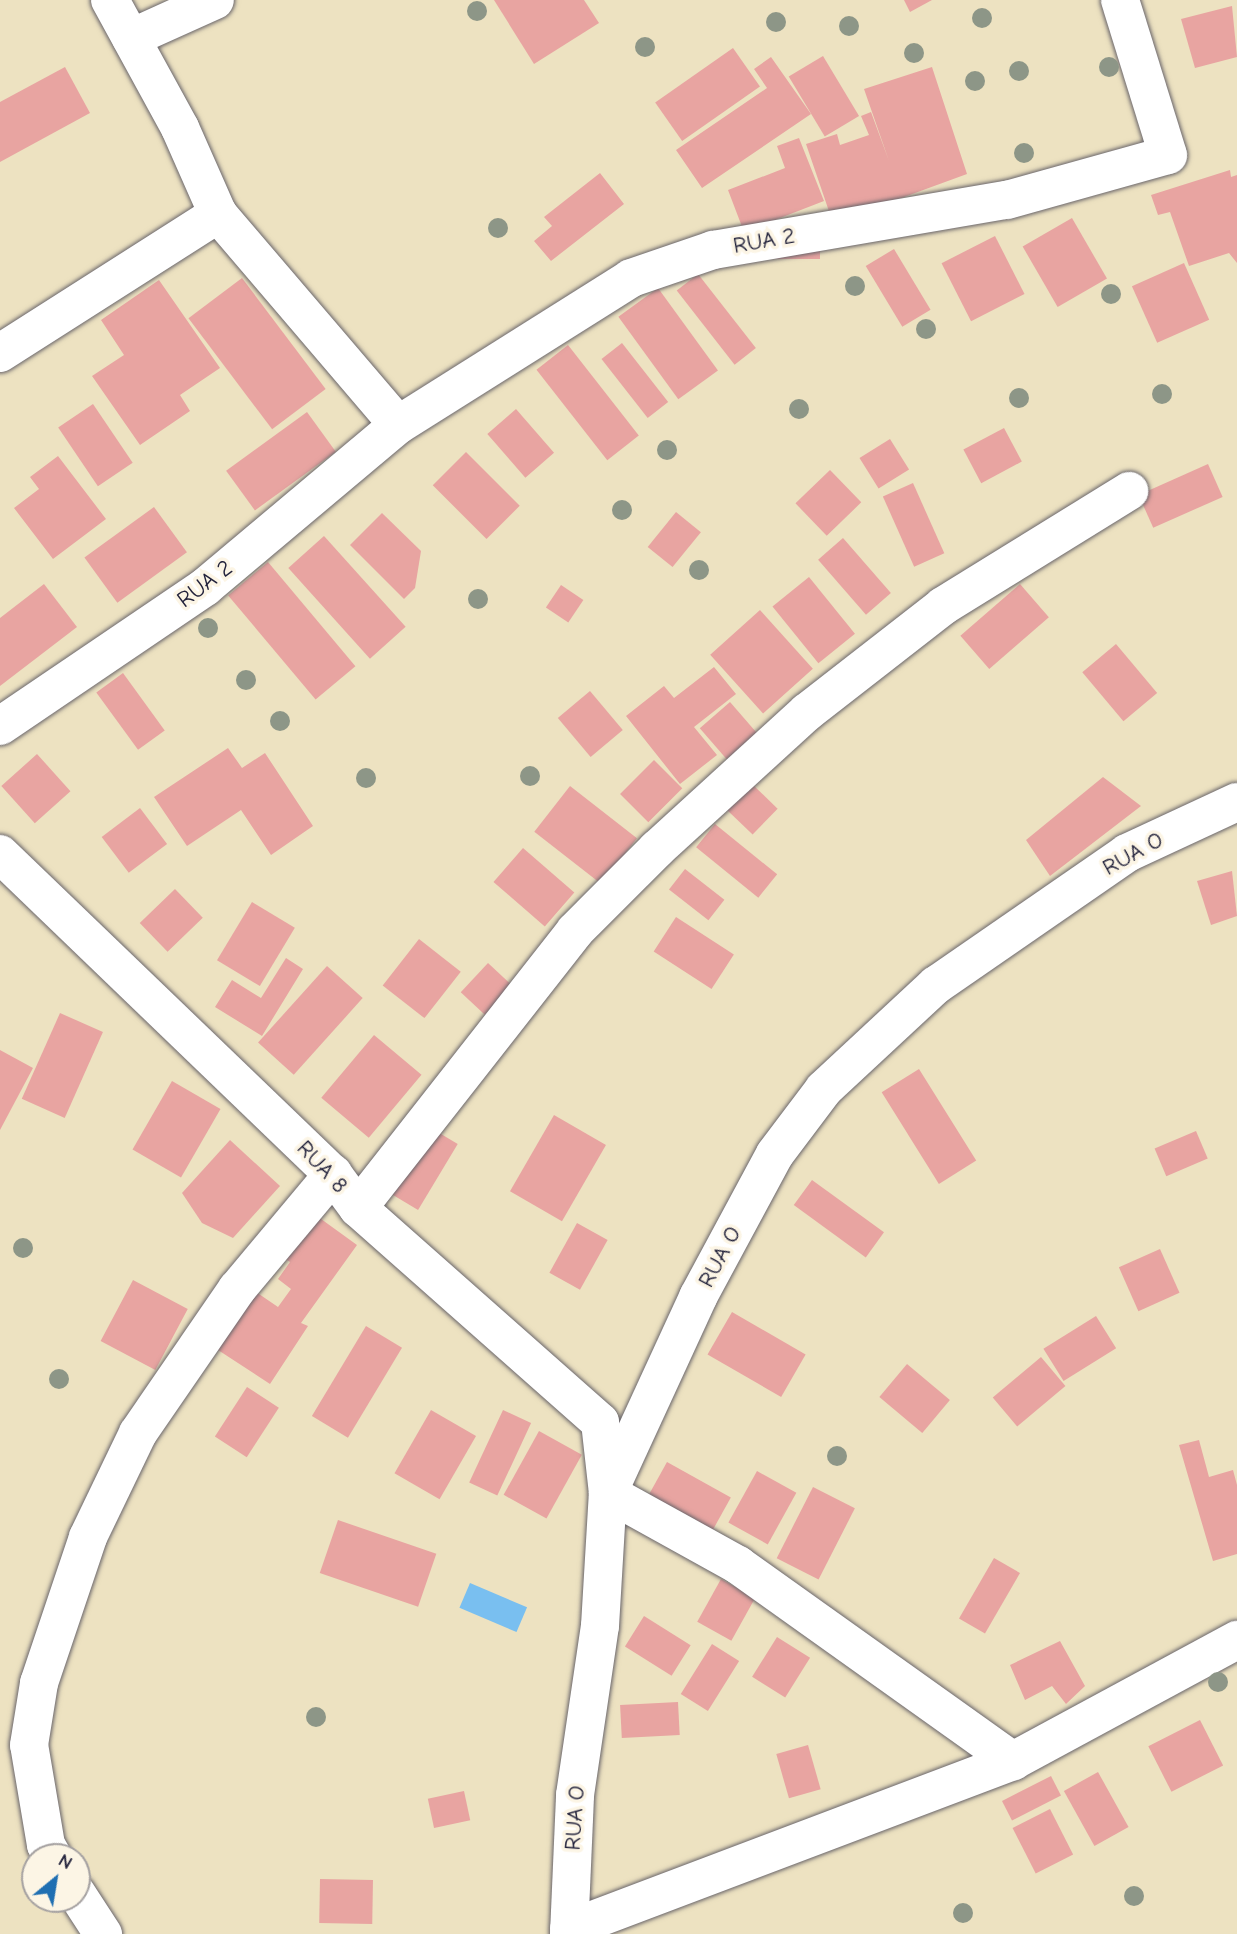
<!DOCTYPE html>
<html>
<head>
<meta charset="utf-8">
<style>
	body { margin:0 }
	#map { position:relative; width:1237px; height:1934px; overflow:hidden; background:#ede2c1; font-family:"Comic Neue",sans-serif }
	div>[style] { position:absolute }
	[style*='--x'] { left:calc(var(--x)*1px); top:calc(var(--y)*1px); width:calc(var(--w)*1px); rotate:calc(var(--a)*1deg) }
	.water>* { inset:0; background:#79bff0; transform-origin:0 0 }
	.building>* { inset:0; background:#e8a4a1; transform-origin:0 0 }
	.roads { filter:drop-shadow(0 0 2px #69656a) drop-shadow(0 0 2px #69656a) }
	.street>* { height:38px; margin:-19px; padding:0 19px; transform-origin:19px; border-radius:19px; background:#fff }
	.trees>* { width:20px; height:20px; margin:-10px; border-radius:50%; background:#8d9687 }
	span { translate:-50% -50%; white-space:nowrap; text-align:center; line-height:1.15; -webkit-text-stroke:7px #fcf5e5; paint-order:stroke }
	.street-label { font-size:23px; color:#22223b }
	.north { position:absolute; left:21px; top:1843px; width:70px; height:70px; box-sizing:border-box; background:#fcf5e5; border:2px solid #a5a1a1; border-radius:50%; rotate:30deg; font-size:19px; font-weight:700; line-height:28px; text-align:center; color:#22223b }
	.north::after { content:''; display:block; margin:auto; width:24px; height:32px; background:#1f6fb2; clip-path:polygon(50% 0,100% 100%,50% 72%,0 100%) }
</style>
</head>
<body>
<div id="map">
	<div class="water">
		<i style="left:470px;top:1583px;width:62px;height:27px;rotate:23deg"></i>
	</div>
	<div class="building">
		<i style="clip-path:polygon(494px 0,584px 0,599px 23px,534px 64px)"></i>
		<i style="clip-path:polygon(904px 0,932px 0,910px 12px)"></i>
		<i style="clip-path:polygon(1232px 6px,1237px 57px,1195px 68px,1181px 19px)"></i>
		<i style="left:733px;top:48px;width:47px;height:95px;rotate:55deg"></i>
		<i style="left:823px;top:56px;width:70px;height:40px;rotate:59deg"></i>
		<i style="clip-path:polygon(771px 57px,811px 114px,702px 188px,676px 150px,767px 88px,754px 69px)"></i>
		<i style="clip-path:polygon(65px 67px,90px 113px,0 162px,0 102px)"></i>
		<i style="clip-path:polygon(932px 67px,967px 174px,833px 223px,806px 144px,837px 134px,840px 145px,869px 135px,861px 116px,871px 112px,889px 161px,864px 89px)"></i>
		<i style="clip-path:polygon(799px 138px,824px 201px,744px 232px,728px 190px,785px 168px,777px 146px)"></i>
		<i style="clip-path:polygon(1230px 170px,1231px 177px,1237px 175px,1237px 263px,1229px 253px,1189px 266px,1170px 212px,1158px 215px,1151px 195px)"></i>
		<i style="clip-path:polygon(600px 173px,624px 204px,551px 261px,534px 241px,552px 226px,544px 217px)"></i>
		<i style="left:1072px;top:218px;width:70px;height:57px;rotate:60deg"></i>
		<i style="left:995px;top:236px;width:65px;height:60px;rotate:63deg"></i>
		<i style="clip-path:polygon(820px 242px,820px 259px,775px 259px)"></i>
		<i style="left:894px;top:249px;width:71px;height:33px;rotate:59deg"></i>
		<i style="left:1184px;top:263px;width:62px;height:57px;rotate:66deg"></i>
		<i style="left:698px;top:274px;width:94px;height:27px;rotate:52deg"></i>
		<i style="left:242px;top:278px;width:139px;height:67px;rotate:53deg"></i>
		<i style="clip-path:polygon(159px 280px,220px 368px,180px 395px,190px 411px,140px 445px,92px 376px,124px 355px,101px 320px)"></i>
		<i style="left:658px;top:288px;width:102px;height:49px;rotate:54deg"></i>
		<i style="left:622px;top:343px;width:75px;height:26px;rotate:52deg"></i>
		<i style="left:568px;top:345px;width:115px;height:40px;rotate:52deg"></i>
		<i style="left:93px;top:404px;width:71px;height:42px;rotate:56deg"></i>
		<i style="left:516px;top:409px;width:58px;height:38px;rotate:49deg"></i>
		<i style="left:307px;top:412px;width:49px;height:100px;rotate:54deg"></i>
		<i style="left:1004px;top:428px;width:38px;height:46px;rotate:62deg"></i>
		<i style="left:890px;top:439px;width:36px;height:36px;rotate:58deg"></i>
		<i style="left:466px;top:452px;width:76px;height:47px;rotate:45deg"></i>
		<i style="clip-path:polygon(58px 456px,106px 519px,53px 559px,14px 508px,39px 489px,30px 477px)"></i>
		<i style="left:1208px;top:464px;width:36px;height:76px;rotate:66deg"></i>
		<i style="left:830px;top:470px;width:45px;height:48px;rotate:46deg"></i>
		<i style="left:913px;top:483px;width:77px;height:33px;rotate:66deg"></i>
		<i style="left:154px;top:507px;width:56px;height:86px;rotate:54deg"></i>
		<i style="left:676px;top:512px;width:32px;height:45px;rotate:39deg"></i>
		<i style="clip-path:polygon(382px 513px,421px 551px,415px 588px,404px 599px,350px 545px)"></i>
		<i style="left:324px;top:536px;width:122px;height:48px;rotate:48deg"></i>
		<i style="left:843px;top:538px;width:73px;height:33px;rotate:49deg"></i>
		<i style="left:268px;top:562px;width:136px;height:52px;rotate:50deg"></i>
		<i style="left:809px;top:577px;width:73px;height:47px;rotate:51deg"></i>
		<i style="clip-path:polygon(44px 584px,77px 627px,0 686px,0 618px)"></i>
		<i style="left:1020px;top:584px;width:44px;height:79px;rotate:49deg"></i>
		<i style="left:561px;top:585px;width:27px;height:27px;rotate:34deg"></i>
		<i style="left:760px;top:610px;width:79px;height:67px;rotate:48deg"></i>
		<i style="left:1116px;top:644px;width:64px;height:44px;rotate:50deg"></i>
		<i style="clip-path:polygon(714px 667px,736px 694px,694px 727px,717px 755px,680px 784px,626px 716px,664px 686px,674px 698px)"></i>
		<i style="left:123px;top:673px;width:71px;height:33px;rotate:54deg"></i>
		<i style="left:590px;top:691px;width:51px;height:42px;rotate:50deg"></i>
		<i style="left:730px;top:702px;width:41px;height:40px;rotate:49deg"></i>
		<i style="clip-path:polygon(228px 748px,242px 768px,265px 753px,313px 826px,271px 855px,241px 810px,187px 846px,154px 797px)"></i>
		<i style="left:37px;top:754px;width:50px;height:48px;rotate:48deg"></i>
		<i style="left:654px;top:760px;width:40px;height:48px;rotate:45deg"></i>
		<i style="clip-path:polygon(1103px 777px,1141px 806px,1050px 876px,1026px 840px)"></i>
		<i style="left:751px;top:783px;width:37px;height:36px;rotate:44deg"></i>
		<i style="left:570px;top:786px;width:85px;height:58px;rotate:38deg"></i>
		<i style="left:140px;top:808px;width:45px;height:48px;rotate:53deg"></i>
		<i style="left:715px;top:824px;width:80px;height:30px;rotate:39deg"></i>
		<i style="left:523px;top:848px;width:68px;height:45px;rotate:41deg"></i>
		<i style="left:685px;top:869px;width:50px;height:26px;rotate:38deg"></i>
		<i style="clip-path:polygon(1232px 871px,1237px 916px,1211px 925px,1197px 881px)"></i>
		<i style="left:175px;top:889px;width:40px;height:49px;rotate:46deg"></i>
		<i style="left:252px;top:902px;width:50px;height:68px;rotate:31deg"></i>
		<i style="left:676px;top:917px;width:69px;height:41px;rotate:33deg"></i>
		<i style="left:419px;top:939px;width:53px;height:59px;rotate:38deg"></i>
		<i style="clip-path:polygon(286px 958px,303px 969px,262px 1036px,215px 1007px,232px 980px,261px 998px)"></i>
		<i style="left:488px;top:963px;width:33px;height:40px;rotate:43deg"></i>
		<i style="left:327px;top:966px;width:48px;height:103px;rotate:42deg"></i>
		<i style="left:60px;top:1013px;width:47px;height:94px;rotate:24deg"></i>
		<i style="left:374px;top:1035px;width:62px;height:82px;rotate:40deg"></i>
		<i style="clip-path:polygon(0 1050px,33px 1068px,0 1130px)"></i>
		<i style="left:919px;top:1069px;width:108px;height:44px;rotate:58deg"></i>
		<i style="left:172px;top:1081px;width:56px;height:79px;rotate:30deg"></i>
		<i style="left:554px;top:1115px;width:60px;height:88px;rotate:30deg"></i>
		<i style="left:426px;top:1125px;width:37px;height:77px;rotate:31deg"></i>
		<i style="left:1196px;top:1131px;width:30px;height:45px;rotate:67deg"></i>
		<i style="clip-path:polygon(230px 1140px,280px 1186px,233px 1238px,202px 1223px,182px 1193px)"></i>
		<i style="left:812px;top:1180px;width:89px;height:31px;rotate:36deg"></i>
		<i style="clip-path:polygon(310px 1211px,357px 1245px,301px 1323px,308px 1326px,270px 1384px,218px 1350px,256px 1292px,278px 1307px,291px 1289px,278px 1279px,290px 1262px,279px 1255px)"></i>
		<i style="left:577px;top:1223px;width:35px;height:57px;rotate:29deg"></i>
		<i style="left:1160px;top:1249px;width:48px;height:45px;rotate:66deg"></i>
		<i style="left:133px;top:1280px;width:62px;height:69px;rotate:28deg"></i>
		<i style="left:732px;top:1312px;width:85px;height:49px;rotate:30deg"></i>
		<i style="left:1096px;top:1316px;width:38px;height:62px;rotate:58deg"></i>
		<i style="left:366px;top:1326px;width:42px;height:105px;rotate:31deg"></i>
		<i style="left:1041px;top:1357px;width:38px;height:63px;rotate:50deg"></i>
		<i style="left:907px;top:1364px;width:56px;height:43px;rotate:40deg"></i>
		<i style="left:247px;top:1387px;width:38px;height:59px;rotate:33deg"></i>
		<i style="left:431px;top:1410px;width:52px;height:73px;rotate:30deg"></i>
		<i style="left:503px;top:1410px;width:31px;height:80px;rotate:25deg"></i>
		<i style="left:539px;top:1431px;width:49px;height:73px;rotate:29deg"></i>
		<i style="clip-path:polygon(1199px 1440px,1209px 1477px,1233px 1470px,1237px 1485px,1237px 1554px,1213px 1561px,1179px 1445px)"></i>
		<i style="left:667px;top:1462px;width:73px;height:44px;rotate:29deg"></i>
		<i style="left:757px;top:1471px;width:45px;height:59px;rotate:29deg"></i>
		<i style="left:813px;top:1487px;width:47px;height:80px;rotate:27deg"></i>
		<i style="left:338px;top:1520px;width:104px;height:56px;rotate:19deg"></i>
		<i style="left:994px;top:1558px;width:30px;height:70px;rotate:30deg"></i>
		<i style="left:721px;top:1579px;width:39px;height:49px;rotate:29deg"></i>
		<i style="left:644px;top:1616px;width:55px;height:36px;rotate:32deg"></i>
		<i style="left:777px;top:1637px;width:39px;height:47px;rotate:32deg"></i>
		<i style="clip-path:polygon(1060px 1641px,1085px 1686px,1066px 1704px,1052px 1686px,1025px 1700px,1010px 1665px)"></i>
		<i style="left:712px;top:1644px;width:32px;height:59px;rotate:32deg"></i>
		<i style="left:678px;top:1702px;width:33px;height:58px;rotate:87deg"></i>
		<i style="left:1200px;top:1720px;width:51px;height:58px;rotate:63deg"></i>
		<i style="left:808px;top:1745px;width:46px;height:33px;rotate:74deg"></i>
		<i style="left:1098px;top:1772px;width:63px;height:39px;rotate:61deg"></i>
		<i style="left:1051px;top:1776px;width:22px;height:55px;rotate:63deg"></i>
		<i style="left:464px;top:1791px;width:30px;height:37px;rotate:78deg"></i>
		<i style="left:1050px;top:1809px;width:51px;height:42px;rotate:63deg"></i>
		<i style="left:320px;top:1879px;width:53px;height:44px;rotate:1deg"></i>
	</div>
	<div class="roads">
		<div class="street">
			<i style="--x:110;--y:0;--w:146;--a:61.3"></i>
			<i style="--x:180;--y:128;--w:94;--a:66.2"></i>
			<i style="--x:218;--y:214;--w:277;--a:49.5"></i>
			<i style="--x:131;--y:38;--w:92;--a:-24.3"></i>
			<i style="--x:0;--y:353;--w:259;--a:-32.5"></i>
			<i style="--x:0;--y:726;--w:248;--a:-34.1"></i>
			<i style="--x:205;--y:587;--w:252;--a:-40"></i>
			<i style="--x:398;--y:425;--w:275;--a:-32.2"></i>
			<i style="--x:631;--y:278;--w:87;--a:-18.9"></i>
			<i style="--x:713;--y:250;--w:298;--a:-9.7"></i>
			<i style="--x:1007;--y:200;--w:167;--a:-15.6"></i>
			<i style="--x:1168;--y:155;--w:162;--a:-107.2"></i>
			<i style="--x:0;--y:854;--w:462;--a:43.9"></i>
			<i style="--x:333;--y:1174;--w:42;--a:53.7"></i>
			<i style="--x:358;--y:1208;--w:323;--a:41.5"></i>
			<i style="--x:600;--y:1422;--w:71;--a:83.6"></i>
			<i style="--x:358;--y:1208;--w:352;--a:-51.9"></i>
			<i style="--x:575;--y:931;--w:116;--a:-45"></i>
			<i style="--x:657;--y:849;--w:203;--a:-42.4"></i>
			<i style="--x:807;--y:712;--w:172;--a:-37.9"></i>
			<i style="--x:943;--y:606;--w:219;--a:-31.7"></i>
			<i style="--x:608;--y:1493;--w:149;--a:29"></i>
			<i style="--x:738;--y:1565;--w:338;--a:35.5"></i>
			<i style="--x:53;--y:1857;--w:14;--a:-120"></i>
			<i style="--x:46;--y:1845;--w:101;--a:-99.6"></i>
			<i style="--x:29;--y:1745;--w:63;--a:-80.8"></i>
			<i style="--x:39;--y:1683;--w:154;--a:-71.4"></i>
			<i style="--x:88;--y:1537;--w:115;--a:-64.3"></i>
			<i style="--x:138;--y:1433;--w:175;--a:-55.5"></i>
			<i style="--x:237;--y:1289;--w:150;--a:-50.1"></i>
			<i style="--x:77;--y:1894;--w:48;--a:57"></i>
			<i style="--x:569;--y:1929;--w:475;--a:-20.7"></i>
			<i style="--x:1013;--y:1761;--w:255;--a:-28.4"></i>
			<i style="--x:569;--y:1934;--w:139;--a:-87.5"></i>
			<i style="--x:575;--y:1795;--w:171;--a:-81.6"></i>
			<i style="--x:600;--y:1626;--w:133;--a:-86.6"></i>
			<i style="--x:608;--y:1493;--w:216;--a:-65.3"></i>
			<i style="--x:698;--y:1297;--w:162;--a:-61.7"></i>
			<i style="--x:775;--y:1154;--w:81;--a:-53"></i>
			<i style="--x:824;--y:1089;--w:153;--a:-42.9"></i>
			<i style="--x:936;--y:985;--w:232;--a:-34.6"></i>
			<i style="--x:1127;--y:853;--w:121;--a:-24.9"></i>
		</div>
	</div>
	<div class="trees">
		<i style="left:477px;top:11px"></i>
		<i style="left:982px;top:18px"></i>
		<i style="left:776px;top:22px"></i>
		<i style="left:849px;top:26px"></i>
		<i style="left:645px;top:47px"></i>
		<i style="left:914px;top:53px"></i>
		<i style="left:1109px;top:67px"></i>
		<i style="left:1019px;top:71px"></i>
		<i style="left:975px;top:81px"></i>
		<i style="left:1024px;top:153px"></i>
		<i style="left:498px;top:228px"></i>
		<i style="left:855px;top:286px"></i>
		<i style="left:1111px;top:294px"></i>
		<i style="left:926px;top:329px"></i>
		<i style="left:1162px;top:394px"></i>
		<i style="left:1019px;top:398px"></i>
		<i style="left:799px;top:409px"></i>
		<i style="left:667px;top:450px"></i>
		<i style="left:622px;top:510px"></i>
		<i style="left:699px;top:570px"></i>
		<i style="left:478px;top:599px"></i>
		<i style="left:208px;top:628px"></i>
		<i style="left:246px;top:680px"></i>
		<i style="left:280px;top:721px"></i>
		<i style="left:530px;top:776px"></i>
		<i style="left:366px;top:778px"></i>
		<i style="left:23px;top:1248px"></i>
		<i style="left:59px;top:1379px"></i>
		<i style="left:837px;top:1456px"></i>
		<i style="left:1218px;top:1682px"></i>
		<i style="left:316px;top:1717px"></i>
		<i style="left:1134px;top:1896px"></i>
		<i style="left:963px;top:1913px"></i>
	</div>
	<div class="street-label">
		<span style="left:764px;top:241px;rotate:-10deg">RUA 2</span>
		<span style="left:205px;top:584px;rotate:-37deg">RUA 2</span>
		<span style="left:1133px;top:854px;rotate:-29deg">RUA O</span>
		<span style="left:322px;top:1167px;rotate:47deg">RUA 8</span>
		<span style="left:720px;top:1257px;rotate:-62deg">RUA O</span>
		<span style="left:575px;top:1818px;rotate:-86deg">RUA O</span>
	</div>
	<div class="north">N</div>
</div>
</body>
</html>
